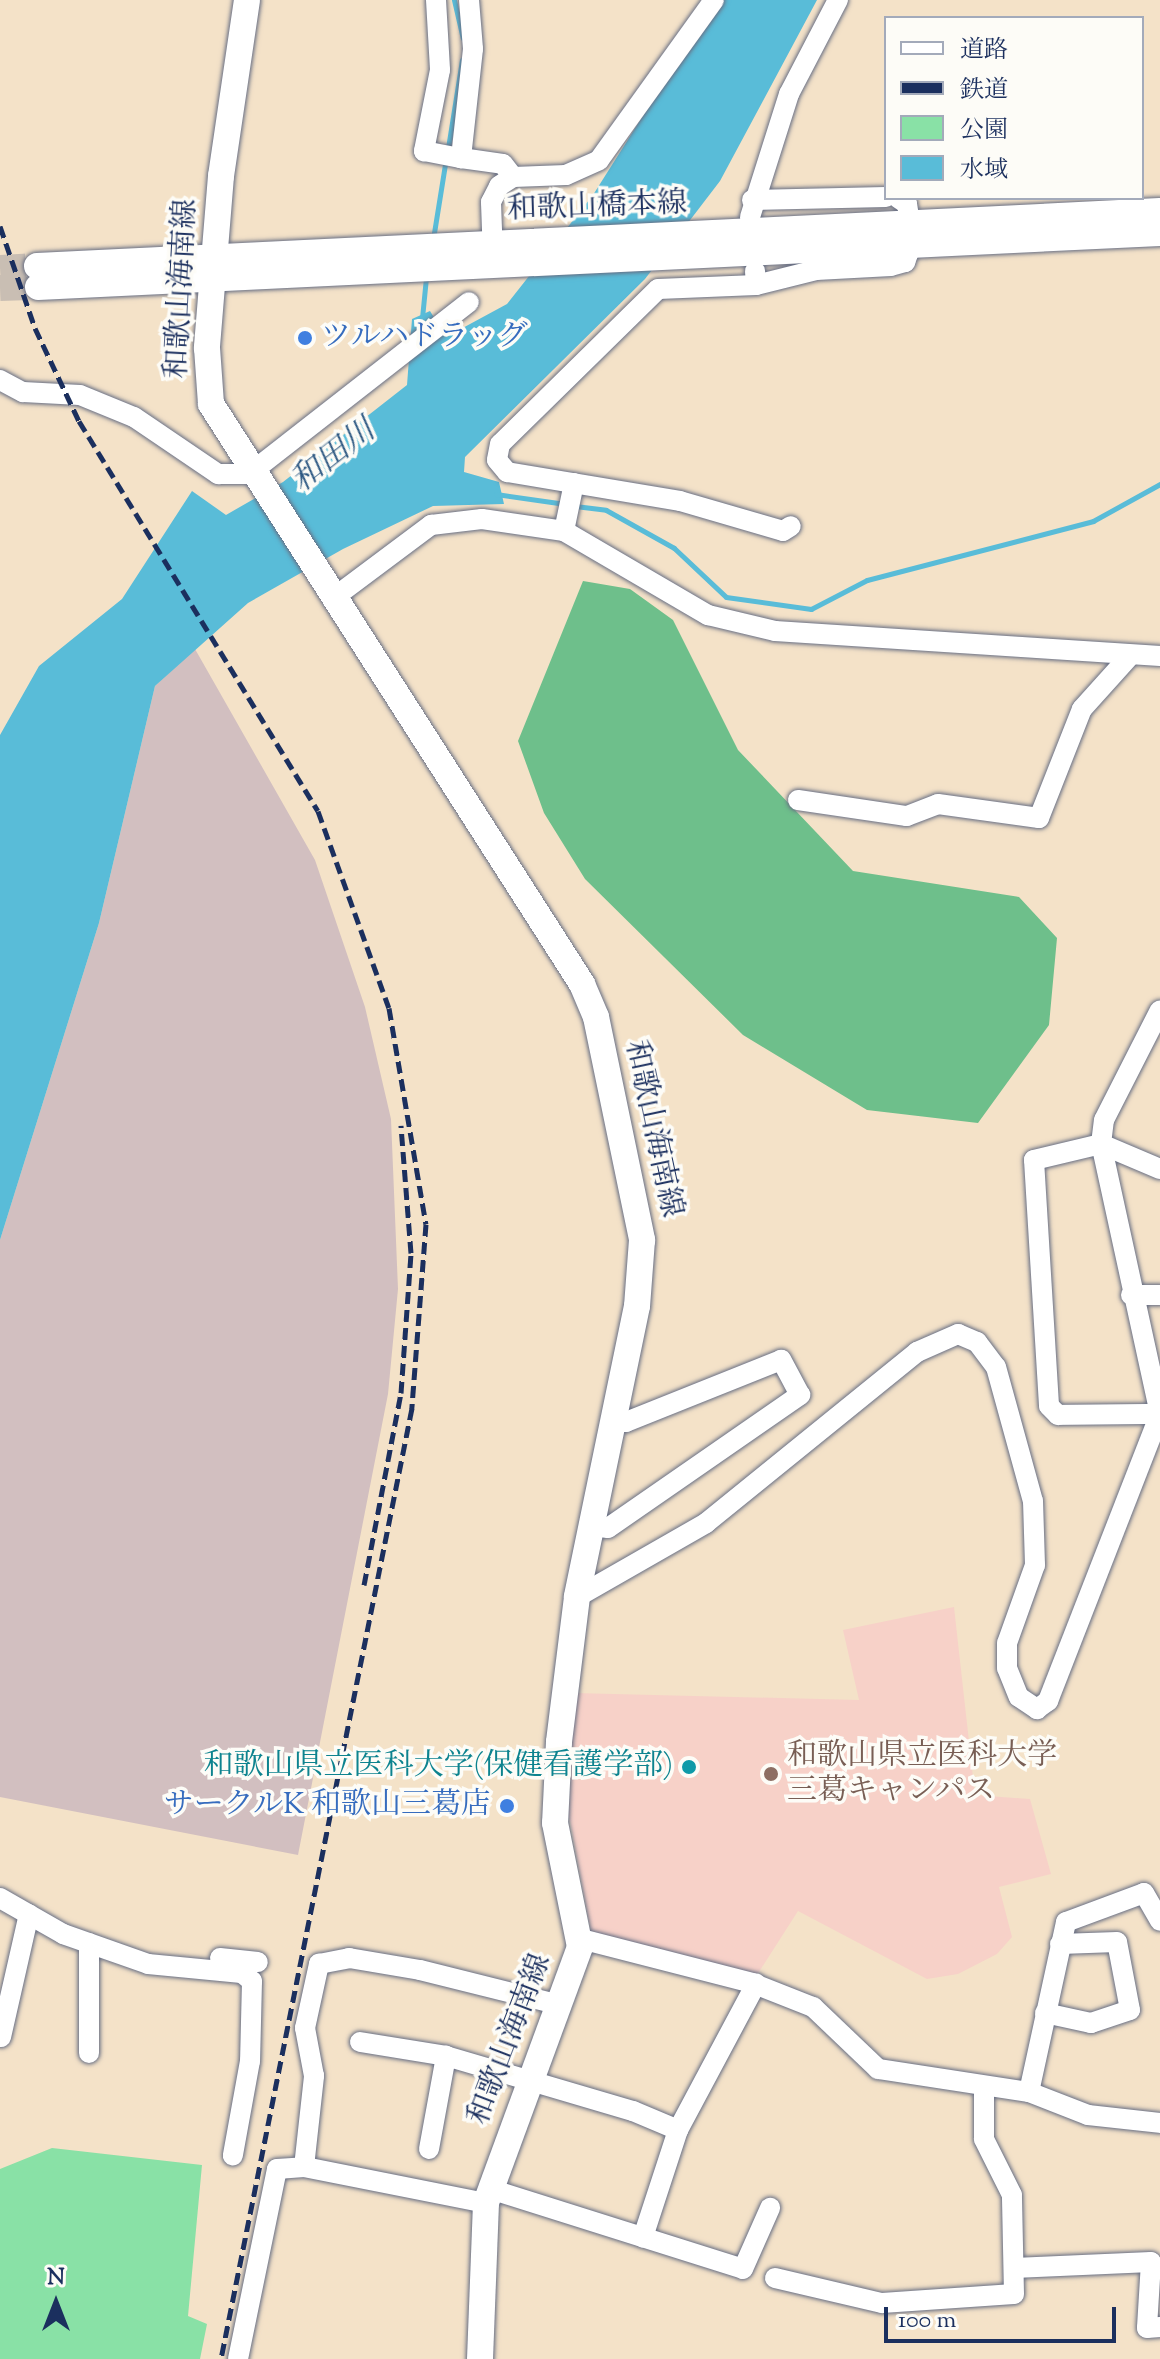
<!DOCTYPE html>
<html>
<head>
<meta charset="utf-8">
<style>
	body { margin:0 }
	#map { position:relative; width:1160px; height:2359px; overflow:hidden; background:#f4e2c8; font-family:"Sorts Mill Goudy","Noto Serif JP",serif }
	div>[style] { position:absolute }
	[style*='--x'] { left:calc(var(--x)*1px); top:calc(var(--y)*1px); width:calc(var(--w)*1px); rotate:calc(var(--a)*1deg) }
	.built>* { inset:0; background:#f7d1c8 }
	.industrial>* { inset:0; background:#d2bfc0 }
	.green>* { inset:0; background:#89e1a6 }
	.forest>* { inset:0; background:#6ebf8b }
	.water>* { inset:0; background:#59bcd8 }
	.stream>* { height:5px; margin:-2.5px; padding:0 2.5px; transform-origin:2.5px; border-radius:2.5px; background:#59bcd8 }
	.major-tunnel>* { height:26px; margin-top:-13px; transform-origin:0; background:repeating-linear-gradient(90deg,#c9beb3 0 26px,transparent 0 39px) }
	.roads { filter:drop-shadow(0 0 2px #676e83) drop-shadow(0 0 2px #676e83) }
	.minor>* { height:20px; margin:-10px; padding:0 10px; transform-origin:10px; border-radius:10px; background:#fff }
	.major>* { height:26px; margin:-13px; padding:0 13px; transform-origin:13px; border-radius:13px; background:#fff }
	.rail>* { height:5px; margin-top:-2.5px; transform-origin:0; background:repeating-linear-gradient(90deg,#1b2f5e 0 12px,transparent 0 18px) }
	.dots>* { width:22px; height:22px; translate:-50% -50%; box-sizing:border-box; border:4px solid #fdfcf7; border-radius:50% }
	span { translate:-50% -50%; white-space:nowrap; text-align:center; line-height:1.15; -webkit-text-stroke:7px #fdfcf7; paint-order:stroke }
	.street-label { font-size:30px; color:#1b2f5e }
	.shop-label { font-size:30px; color:#366cbe }
	.left { translate:0 -50%; text-align:left }
	.right { translate:-100% -50%; text-align:right }
	.education-label { font-size:30px; color:#785e54 }
	.culture-label { font-size:30px; color:#0d838f }
	.water-label { font-size:32px; color:#2e5983; font-style:italic }
	.legend { position:absolute; left:884px; top:16px; width:260px; height:184px; box-sizing:border-box; background:#fdfcf7; border:2px solid #a3aaba; margin:0; padding:10px 14px; list-style:none; font-size:24px; color:#1b2f5e }
	.legend li { display:flex; align-items:center; gap:16px; height:40px }
	.legend b { width:40px; border:2px solid #a3aaba }
	.north { position:absolute; left:16px; top:2263px; width:80px; height:80px; -webkit-text-stroke:6px #fdfcf7; paint-order:stroke; rotate:0deg; font-size:22px; font-weight:700; line-height:32px; text-align:center; color:#1b2f5e }
	.north::after { content:''; display:block; margin:auto; width:28px; height:36px; background:#1b2f5e; clip-path:polygon(50% 0,100% 100%,50% 72%,0 100%) }
	.scale { position:absolute; left:884px; top:2307px; width:232px; height:36px; box-sizing:border-box; border:4px solid #1b2f5e; border-top:0; padding-left:10px; font-size:24px; line-height:28px; white-space:nowrap; color:#1b2f5e; -webkit-text-stroke:6px #fdfcf7; paint-order:stroke }
</style>
</head>
<body>
<div id="map">
	<div class="built">
		<i style="clip-path:polygon(954px 1607px,975px 1795px,1030px 1799px,1051px 1874px,999px 1887px,1012px 1937px,997px 1954px,958px 1974px,927px 1979px,798px 1911px,757px 1975px,592px 1936px,569px 1815px,574px 1693px,859px 1700px,843px 1630px)"></i>
	</div>
	<div class="industrial">
		<i style="clip-path:polygon(195px 649px,315px 860px,365px 1007px,391px 1119px,398px 1289px,388px 1394px,298px 1855px,0 1797px,0 1240px,99px 923px,155px 686px)"></i>
	</div>
	<div class="green">
		<i style="clip-path:polygon(52px 2148px,202px 2165px,188px 2316px,207px 2324px,200px 2359px,0 2359px,0 2169px)"></i>
	</div>
	<div class="forest">
		<i style="clip-path:polygon(583px 581px,630px 589px,673px 620px,738px 750px,853px 871px,1019px 897px,1057px 938px,1049px 1025px,978px 1123px,867px 1110px,743px 1035px,585px 879px,544px 813px,518px 741px)"></i>
	</div>
	<div class="water">
		<i style="clip-path:polygon(716px 0,817px 0,720px 181px,645px 279px,465px 457px,464px 472px,499px 482px,504px 504px,433px 506px,343px 549px,248px 603px,155px 686px,99px 923px,0 1240px,0 735px,39px 666px,122px 599px,192px 491px,226px 515px,283px 482px,407px 385px,412px 319px,430px 311px,446px 337px,507px 304px,593px 195px)"></i>
	</div>
	<div class="stream">
		<i style="--x:454;--y:0;--w:39;--a:77"></i>
		<i style="--x:448;--y:148;--w:89;--a:-81"></i>
		<i style="--x:433;--y:239;--w:82;--a:-80.9"></i>
		<i style="--x:422;--y:318;--w:41;--a:-84.4"></i>
		<i style="--x:496;--y:494;--w:70;--a:8.2"></i>
		<i style="--x:575;--y:506;--w:31;--a:7"></i>
		<i style="--x:606;--y:510;--w:78;--a:29.2"></i>
		<i style="--x:674;--y:548;--w:71;--a:43.3"></i>
		<i style="--x:726;--y:597;--w:86;--a:8"></i>
		<i style="--x:811;--y:609;--w:63;--a:-27.4"></i>
		<i style="--x:867;--y:580;--w:234;--a:-14.6"></i>
		<i style="--x:1093;--y:521;--w:77;--a:-28.9"></i>
	</div>
	<div class="major-tunnel">
		<i style="--x:0;--y:268;--w:37;--a:-3"></i>
		<i style="--x:0;--y:288;--w:38;--a:-2"></i>
	</div>
	<div class="roads">
		<div class="minor">
			<i style="--x:436;--y:0;--w:70;--a:86.7"></i>
			<i style="--x:440;--y:70;--w:83;--a:101.2"></i>
			<i style="--x:424;--y:151;--w:38;--a:11"></i>
			<i style="--x:469;--y:0;--w:49;--a:85.3"></i>
			<i style="--x:473;--y:49;--w:110;--a:96.3"></i>
			<i style="--x:461;--y:158;--w:42;--a:8.1"></i>
			<i style="--x:503;--y:164;--w:16;--a:52"></i>
			<i style="--x:898;--y:198;--w:11;--a:34"></i>
			<i style="--x:907;--y:204;--w:20;--a:81"></i>
			<i style="--x:752;--y:200;--w:134;--a:-1.3"></i>
			<i style="--x:750;--y:217;--w:129;--a:-72.4"></i>
			<i style="--x:789;--y:94;--w:106;--a:-62.5"></i>
			<i style="--x:493;--y:257;--w:55;--a:-92.1"></i>
			<i style="--x:491;--y:202;--w:18;--a:-63"></i>
			<i style="--x:499;--y:186;--w:17;--a:-33"></i>
			<i style="--x:513;--y:177;--w:53;--a:-2.2"></i>
			<i style="--x:566;--y:175;--w:36;--a:-24"></i>
			<i style="--x:599;--y:160;--w:197;--a:-54.3"></i>
			<i style="--x:755;--y:271;--w:14;--a:86"></i>
			<i style="--x:756;--y:285;--w:98;--a:177.7"></i>
			<i style="--x:658;--y:289;--w:221;--a:135.5"></i>
			<i style="--x:500;--y:444;--w:16;--a:101"></i>
			<i style="--x:497;--y:460;--w:16;--a:50"></i>
			<i style="--x:507;--y:472;--w:175;--a:9.5"></i>
			<i style="--x:680;--y:501;--w:107;--a:16.2"></i>
			<i style="--x:783;--y:531;--w:9;--a:-32"></i>
			<i style="--x:756;--y:285;--w:62;--a:-14"></i>
			<i style="--x:816;--y:270;--w:75;--a:-3.1"></i>
			<i style="--x:891;--y:266;--w:15;--a:-16"></i>
			<i style="--x:905;--y:262;--w:19;--a:-69"></i>
			<i style="--x:0;--y:380;--w:26;--a:28"></i>
			<i style="--x:23;--y:392;--w:57;--a:3"></i>
			<i style="--x:80;--y:395;--w:58;--a:22.2"></i>
			<i style="--x:134;--y:417;--w:102;--a:34.2"></i>
			<i style="--x:218;--y:474;--w:31;--a:0"></i>
			<i style="--x:249;--y:474;--w:279;--a:-38"></i>
			<i style="--x:564;--y:531;--w:49;--a:-78.2"></i>
			<i style="--x:332;--y:599;--w:124;--a:-36.8"></i>
			<i style="--x:431;--y:525;--w:51;--a:-6.7"></i>
			<i style="--x:482;--y:519;--w:83;--a:8.3"></i>
			<i style="--x:564;--y:531;--w:167;--a:30.3"></i>
			<i style="--x:708;--y:615;--w:69;--a:13.4"></i>
			<i style="--x:775;--y:631;--w:386;--a:3.7"></i>
			<i style="--x:798;--y:800;--w:110;--a:8.4"></i>
			<i style="--x:907;--y:816;--w:33;--a:-21"></i>
			<i style="--x:938;--y:804;--w:102;--a:7.9"></i>
			<i style="--x:1039;--y:818;--w:117;--a:-68.5"></i>
			<i style="--x:1082;--y:709;--w:69;--a:-48"></i>
			<i style="--x:1160;--y:1169;--w:64;--a:-157"></i>
			<i style="--x:1101;--y:1144;--w:69;--a:166.6"></i>
			<i style="--x:1034;--y:1160;--w:246;--a:86.5"></i>
			<i style="--x:1049;--y:1406;--w:13;--a:45"></i>
			<i style="--x:1058;--y:1415;--w:102;--a:-0.6"></i>
			<i style="--x:1131;--y:1295;--w:29;--a:0"></i>
			<i style="--x:592;--y:1526;--w:16;--a:7"></i>
			<i style="--x:608;--y:1528;--w:234;--a:-34.7"></i>
			<i style="--x:800;--y:1395;--w:40;--a:-118"></i>
			<i style="--x:781;--y:1360;--w:167;--a:158.2"></i>
			<i style="--x:626;--y:1422;--w:12;--a:-171"></i>
			<i style="--x:577;--y:1597;--w:149;--a:-29.8"></i>
			<i style="--x:706;--y:1523;--w:272;--a:-39"></i>
			<i style="--x:917;--y:1352;--w:45;--a:-23.7"></i>
			<i style="--x:958;--y:1334;--w:21;--a:23"></i>
			<i style="--x:977;--y:1342;--w:31;--a:53"></i>
			<i style="--x:996;--y:1367;--w:139;--a:74.6"></i>
			<i style="--x:1033;--y:1501;--w:64;--a:88.2"></i>
			<i style="--x:1035;--y:1565;--w:83;--a:109.7"></i>
			<i style="--x:1007;--y:1643;--w:25;--a:90"></i>
			<i style="--x:1007;--y:1668;--w:31;--a:68"></i>
			<i style="--x:1019;--y:1697;--w:22;--a:34"></i>
			<i style="--x:1037;--y:1709;--w:14;--a:-36"></i>
			<i style="--x:1048;--y:1701;--w:308;--a:-68.7"></i>
			<i style="--x:1160;--y:1414;--w:276;--a:-102.3"></i>
			<i style="--x:1101;--y:1144;--w:24;--a:-83"></i>
			<i style="--x:1104;--y:1120;--w:123;--a:-63"></i>
			<i style="--x:0;--y:1898;--w:73;--a:29.7"></i>
			<i style="--x:63;--y:1934;--w:90;--a:19.4"></i>
			<i style="--x:148;--y:1964;--w:94;--a:5.5"></i>
			<i style="--x:242;--y:1973;--w:13;--a:39"></i>
			<i style="--x:252;--y:1981;--w:80;--a:91.4"></i>
			<i style="--x:250;--y:2061;--w:96;--a:100.3"></i>
			<i style="--x:581;--y:1939;--w:177;--a:14.4"></i>
			<i style="--x:752;--y:1983;--w:66;--a:21.5"></i>
			<i style="--x:813;--y:2007;--w:90;--a:43.6"></i>
			<i style="--x:878;--y:2069;--w:153;--a:8.7"></i>
			<i style="--x:1029;--y:2092;--w:174;--a:-77.7"></i>
			<i style="--x:1066;--y:1922;--w:83;--a:-20.4"></i>
			<i style="--x:1144;--y:1893;--w:32;--a:60"></i>
			<i style="--x:220;--y:1958;--w:38;--a:6"></i>
			<i style="--x:1045;--y:2013;--w:47;--a:12.3"></i>
			<i style="--x:1091;--y:2023;--w:41;--a:-18.4"></i>
			<i style="--x:1130;--y:2010;--w:69;--a:-100.8"></i>
			<i style="--x:1117;--y:1942;--w:57;--a:178"></i>
			<i style="--x:1;--y:2037;--w:126;--a:-77.2"></i>
			<i style="--x:360;--y:2042;--w:87;--a:9.2"></i>
			<i style="--x:89;--y:2053;--w:110;--a:-90"></i>
			<i style="--x:1029;--y:2092;--w:63;--a:21.3"></i>
			<i style="--x:1088;--y:2115;--w:72;--a:6.3"></i>
			<i style="--x:678;--y:2130;--w:166;--a:-61.9"></i>
			<i style="--x:429;--y:2149;--w:95;--a:-79.6"></i>
			<i style="--x:446;--y:2056;--w:195;--a:16.4"></i>
			<i style="--x:633;--y:2111;--w:49;--a:22.9"></i>
			<i style="--x:678;--y:2130;--w:113;--a:108.1"></i>
			<i style="--x:490;--y:2189;--w:265;--a:17.5"></i>
			<i style="--x:743;--y:2269;--w:67;--a:-66.1"></i>
			<i style="--x:486;--y:2203;--w:186;--a:-168.8"></i>
			<i style="--x:304;--y:2167;--w:92;--a:-83.7"></i>
			<i style="--x:314;--y:2076;--w:49;--a:-100.6"></i>
			<i style="--x:305;--y:2028;--w:66;--a:-77.7"></i>
			<i style="--x:319;--y:1964;--w:31;--a:-11"></i>
			<i style="--x:349;--y:1958;--w:72;--a:9.6"></i>
			<i style="--x:420;--y:1970;--w:144;--a:14"></i>
			<i style="--x:1014;--y:2268;--w:137;--a:-2.5"></i>
			<i style="--x:1151;--y:2262;--w:66;--a:93.5"></i>
			<i style="--x:1147;--y:2328;--w:13;--a:-4"></i>
			<i style="--x:775;--y:2278;--w:110;--a:13.2"></i>
			<i style="--x:882;--y:2303;--w:132;--a:-3.9"></i>
			<i style="--x:1014;--y:2294;--w:99;--a:-91.2"></i>
			<i style="--x:1012;--y:2195;--w:63;--a:-116.6"></i>
			<i style="--x:984;--y:2139;--w:51;--a:-90"></i>
			<i style="--x:238;--y:2359;--w:194;--a:-78.4"></i>
			<i style="--x:277;--y:2169;--w:27;--a:-4"></i>
		</div>
		<div class="major">
			<i style="--x:247;--y:0;--w:178;--a:98.4"></i>
			<i style="--x:221;--y:176;--w:173;--a:94.7"></i>
			<i style="--x:207;--y:348;--w:56;--a:85.9"></i>
			<i style="--x:211;--y:404;--w:689;--a:57.39"></i>
			<i style="--x:582;--y:984;--w:36;--a:67"></i>
			<i style="--x:596;--y:1017;--w:228;--a:78.3"></i>
			<i style="--x:642;--y:1240;--w:66;--a:94.3"></i>
			<i style="--x:637;--y:1306;--w:297;--a:101.7"></i>
			<i style="--x:577;--y:1597;--w:146;--a:97.1"></i>
			<i style="--x:559;--y:1742;--w:81;--a:92.8"></i>
			<i style="--x:555;--y:1823;--w:126;--a:78.6"></i>
			<i style="--x:580;--y:1947;--w:273;--a:110.2"></i>
			<i style="--x:486;--y:2203;--w:156;--a:92.2"></i>
			<i style="--x:37;--y:266;--w:1124;--a:-2.8"></i>
			<i style="--x:38;--y:287;--w:1123;--a:-2.76"></i>
		</div>
	</div>
	<div class="rail">
		<i style="--x:0;--y:226;--w:108;--a:71.1"></i>
		<i style="--x:35;--y:328;--w:103;--a:64.7"></i>
		<i style="--x:79;--y:421;--w:457;--a:58.5"></i>
		<i style="--x:318;--y:811;--w:209;--a:70.2"></i>
		<i style="--x:389;--y:1008;--w:219;--a:80.3"></i>
		<i style="--x:426;--y:1224;--w:185;--a:94.4"></i>
		<i style="--x:412;--y:1408;--w:970;--a:101.36"></i>
		<i style="--x:364;--y:1585;--w:196;--a:-79.1"></i>
		<i style="--x:401;--y:1393;--w:140;--a:-85.9"></i>
		<i style="--x:411;--y:1253;--w:128;--a:-94.5"></i>
	</div>
	<div class="dots">
		<i style="left:305px;top:338px;background:#3f7fe0"></i>
		<i style="left:689px;top:1767px;background:#0f9aa8"></i>
		<i style="left:771px;top:1774px;background:#8d6e63"></i>
		<i style="left:507px;top:1806px;background:#3f7fe0"></i>
	</div>
	<div class="street-label">
		<span style="left:597px;top:208px;rotate:-2deg">和歌山橋本線</span>
		<span style="left:183px;top:289px;rotate:-87deg">和歌山海南線</span>
		<span style="left:652px;top:1129px;rotate:78deg">和歌山海南線</span>
		<span style="left:511px;top:2040px;rotate:-69deg">和歌山海南線</span>
	</div>
	<div class="shop-label">
		<span class="left" style="left:321px;top:338px">ツルハドラッグ</span>
		<span class="right" style="left:491px;top:1806px">サークルK 和歌山三葛店</span>
	</div>
	<div class="education-label">
		<span class="left" style="left:787px;top:1774px">和歌山県立医科大学<br>三葛キャンパス</span>
	</div>
	<div class="culture-label">
		<span class="right" style="left:673px;top:1767px">和歌山県立医科大学(保健看護学部)</span>
	</div>
	<div class="water-label">
		<span style="left:334px;top:457px;rotate:-38deg">和田川</span>
	</div>
	<ul class="legend">
	<li><b style="height:10px;background:#fff"></b>道路</li>
	<li><b style="height:10px;background:#1b2f5e"></b>鉄道</li>
	<li><b style="height:22px;background:#89e1a6"></b>公園</li>
	<li><b style="height:22px;background:#59bcd8"></b>水域</li>
	</ul>
	<div class="north">N</div>
	<div class="scale">100 m</div>
</div>
</body>
</html>
